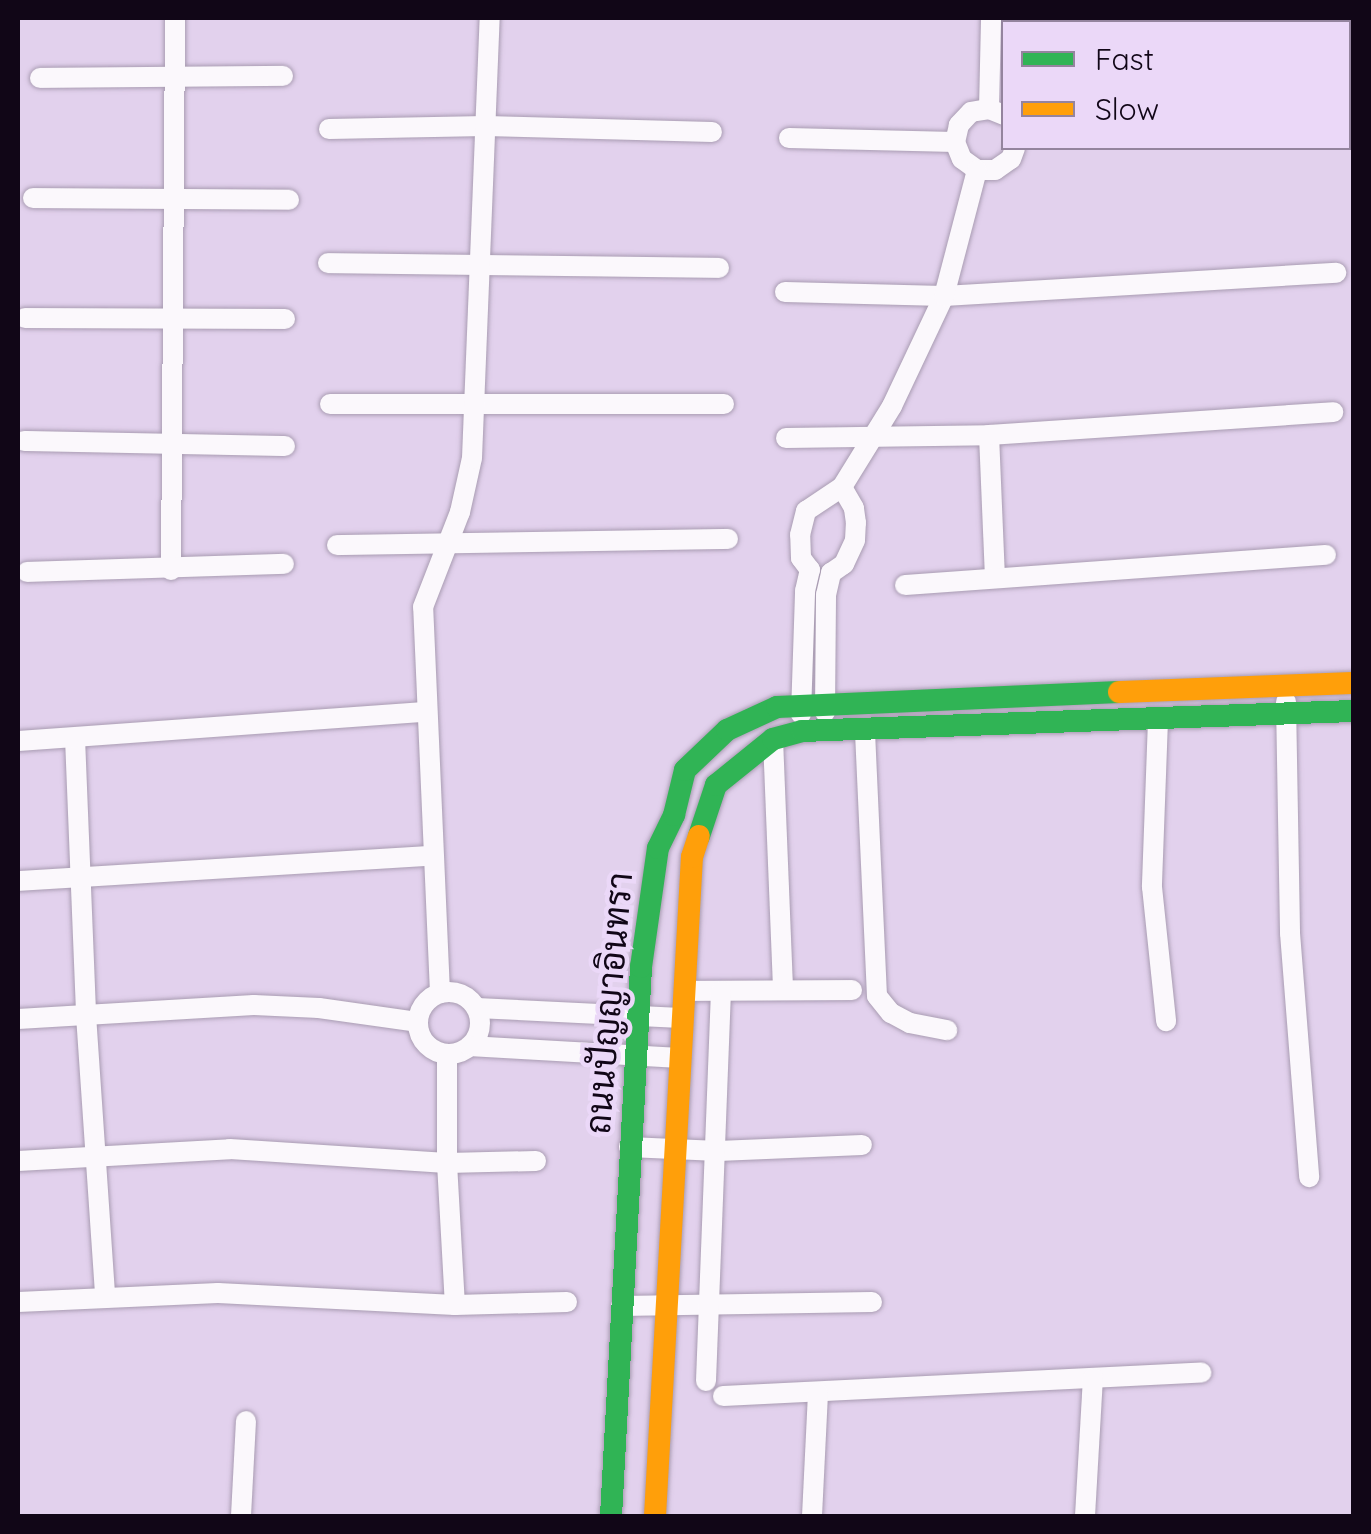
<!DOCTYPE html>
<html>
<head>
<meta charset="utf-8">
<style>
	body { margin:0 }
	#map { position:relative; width:1371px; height:1534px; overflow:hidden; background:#e2d1ed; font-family:Quicksand,Sarabun,sans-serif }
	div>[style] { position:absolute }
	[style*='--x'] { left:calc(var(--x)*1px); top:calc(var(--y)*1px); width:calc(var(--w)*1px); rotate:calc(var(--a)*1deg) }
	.roads { filter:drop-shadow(0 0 2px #a99cb2) drop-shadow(0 0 2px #a99cb2) }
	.street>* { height:20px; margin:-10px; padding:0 10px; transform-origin:10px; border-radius:10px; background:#fbf8fc }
	.street>.ring { margin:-10px; padding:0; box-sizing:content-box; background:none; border:20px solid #fbf8fc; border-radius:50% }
	.fast>* { height:22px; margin:-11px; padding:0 11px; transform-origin:11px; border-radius:11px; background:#30b455 }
	.slow>* { height:22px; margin:-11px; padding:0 11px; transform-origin:11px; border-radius:11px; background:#ff9f0a }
	span { translate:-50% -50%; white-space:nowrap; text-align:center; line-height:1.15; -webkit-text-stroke:9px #ebd8f8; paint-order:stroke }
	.street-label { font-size:35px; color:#110617 }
	.frame { position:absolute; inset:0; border:20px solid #110617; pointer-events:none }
	.legend { position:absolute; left:1001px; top:20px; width:350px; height:130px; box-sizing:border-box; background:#ebd8f8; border:2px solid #94849e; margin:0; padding:12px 18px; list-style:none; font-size:30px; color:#110617 }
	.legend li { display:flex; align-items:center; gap:20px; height:50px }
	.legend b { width:50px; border:2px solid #94849e }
</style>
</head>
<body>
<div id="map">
	<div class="roads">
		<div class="street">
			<i style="--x:1112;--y:22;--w:4;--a:-90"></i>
			<i style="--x:40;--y:78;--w:243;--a:-0.5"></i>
			<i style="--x:989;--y:109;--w:91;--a:-88.7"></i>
			<i style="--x:1004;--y:115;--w:16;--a:-158"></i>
			<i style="--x:989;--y:109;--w:18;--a:171"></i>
			<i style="--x:971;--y:112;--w:18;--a:133"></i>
			<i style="--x:959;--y:125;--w:17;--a:103"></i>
			<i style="--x:955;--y:142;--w:18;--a:68"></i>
			<i style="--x:962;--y:159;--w:19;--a:36"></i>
			<i style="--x:977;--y:170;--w:18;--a:0"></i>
			<i style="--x:995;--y:170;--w:19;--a:-35"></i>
			<i style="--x:1011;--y:159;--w:12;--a:-70"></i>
			<i style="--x:329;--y:129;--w:157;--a:-1.1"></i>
			<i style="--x:486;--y:126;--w:226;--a:1.5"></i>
			<i style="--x:789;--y:138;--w:166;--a:1.4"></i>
			<i style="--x:33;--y:198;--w:256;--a:0.4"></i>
			<i style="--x:328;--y:263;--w:391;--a:0.7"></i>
			<i style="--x:785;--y:292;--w:159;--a:1.4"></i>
			<i style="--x:944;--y:296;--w:393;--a:-3.4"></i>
			<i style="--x:25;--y:318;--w:260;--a:0.2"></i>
			<i style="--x:330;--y:404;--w:394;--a:0"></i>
			<i style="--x:989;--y:435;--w:141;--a:87.6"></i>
			<i style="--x:786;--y:438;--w:203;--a:-0.8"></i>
			<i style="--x:989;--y:435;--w:345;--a:-3.8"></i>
			<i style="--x:24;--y:441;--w:261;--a:1.1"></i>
			<i style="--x:337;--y:545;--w:391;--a:-0.9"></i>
			<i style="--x:171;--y:570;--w:552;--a:-89.58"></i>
			<i style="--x:27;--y:572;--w:257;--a:-1.8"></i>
			<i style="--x:905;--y:585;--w:422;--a:-4.1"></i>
			<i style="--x:1286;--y:702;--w:231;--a:89"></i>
			<i style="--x:1290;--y:933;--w:245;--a:85.5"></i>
			<i style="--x:825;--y:712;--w:117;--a:-89.5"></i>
			<i style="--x:826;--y:595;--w:23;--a:-77"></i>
			<i style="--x:831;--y:573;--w:16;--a:-35"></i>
			<i style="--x:844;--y:564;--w:26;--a:-65"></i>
			<i style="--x:855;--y:540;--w:17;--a:-87"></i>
			<i style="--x:856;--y:523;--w:15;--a:-98"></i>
			<i style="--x:854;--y:508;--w:24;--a:-120"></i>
			<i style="--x:801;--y:714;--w:123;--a:-88.1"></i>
			<i style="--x:805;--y:591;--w:22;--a:-77"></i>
			<i style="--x:810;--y:570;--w:15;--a:-127"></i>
			<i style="--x:801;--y:558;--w:23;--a:-92"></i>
			<i style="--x:800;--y:535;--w:25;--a:-76"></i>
			<i style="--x:806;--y:511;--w:43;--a:-33.7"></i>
			<i style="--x:842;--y:487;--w:95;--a:-58.3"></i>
			<i style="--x:892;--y:406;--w:122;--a:-64.7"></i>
			<i style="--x:944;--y:296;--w:130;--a:-75.3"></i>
			<i style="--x:1158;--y:720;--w:167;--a:92.1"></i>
			<i style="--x:1152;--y:887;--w:135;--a:84"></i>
			<i style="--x:865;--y:732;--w:264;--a:87.4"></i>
			<i style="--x:877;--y:996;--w:22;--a:51"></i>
			<i style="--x:891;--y:1013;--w:21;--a:28"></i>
			<i style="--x:910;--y:1023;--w:38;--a:11"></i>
			<i style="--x:75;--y:738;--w:277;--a:87.7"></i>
			<i style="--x:86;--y:1015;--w:282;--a:86.1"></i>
			<i style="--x:773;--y:739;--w:251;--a:87.7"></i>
			<i style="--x:18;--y:741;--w:408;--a:-4.1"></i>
			<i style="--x:18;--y:881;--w:414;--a:-3.5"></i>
			<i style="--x:684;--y:991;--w:168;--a:-0.3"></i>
			<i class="ring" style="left:418px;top:992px;width:42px;height:42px"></i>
			<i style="--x:440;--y:993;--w:386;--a:-92.5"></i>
			<i style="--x:423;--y:607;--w:102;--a:-68.7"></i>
			<i style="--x:460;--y:512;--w:55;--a:-77.5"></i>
			<i style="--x:472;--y:458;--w:440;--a:-87.7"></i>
			<i style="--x:477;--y:1008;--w:204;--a:2.8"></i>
			<i style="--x:18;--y:1019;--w:236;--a:-3.4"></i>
			<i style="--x:254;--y:1005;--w:65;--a:2.6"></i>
			<i style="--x:319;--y:1008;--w:99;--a:8.1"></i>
			<i style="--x:470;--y:1046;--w:209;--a:3.3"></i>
			<i style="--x:447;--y:1055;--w:108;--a:90"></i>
			<i style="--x:447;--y:1163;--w:142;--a:86.8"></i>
			<i style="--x:629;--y:1147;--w:89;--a:2.6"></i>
			<i style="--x:718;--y:1151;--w:144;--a:-2.4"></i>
			<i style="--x:18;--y:1161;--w:212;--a:-3.2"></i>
			<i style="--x:230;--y:1149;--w:217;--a:3.7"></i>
			<i style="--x:447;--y:1163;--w:89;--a:-1.3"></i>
			<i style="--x:18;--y:1302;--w:200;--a:-2.6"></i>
			<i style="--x:218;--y:1293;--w:237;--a:2.9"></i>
			<i style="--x:455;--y:1305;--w:112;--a:-1.5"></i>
			<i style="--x:621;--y:1306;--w:251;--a:-0.9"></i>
			<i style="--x:706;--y:1381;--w:390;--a:-87.8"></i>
			<i style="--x:723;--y:1396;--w:479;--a:-2.8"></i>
			<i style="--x:241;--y:1516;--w:95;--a:-87"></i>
			<i style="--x:812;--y:1516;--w:123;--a:-87.2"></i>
			<i style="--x:1085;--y:1516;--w:138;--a:-86.7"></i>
		</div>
		<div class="fast">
			<i style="--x:699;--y:836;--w:54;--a:-71.6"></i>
			<i style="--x:716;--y:785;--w:73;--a:-38.9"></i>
			<i style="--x:773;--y:739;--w:30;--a:-15"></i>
			<i style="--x:802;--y:731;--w:552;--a:-2.08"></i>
			<i style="--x:611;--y:1516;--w:550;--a:-86.87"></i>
			<i style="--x:641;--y:967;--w:120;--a:-81.9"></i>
			<i style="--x:658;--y:848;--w:37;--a:-64"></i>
			<i style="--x:674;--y:815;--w:46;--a:-76.3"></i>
			<i style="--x:685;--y:770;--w:58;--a:-43.6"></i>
			<i style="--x:727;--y:730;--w:55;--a:-24.7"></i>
			<i style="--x:777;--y:707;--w:342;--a:-2.5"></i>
		</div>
		<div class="slow">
			<i style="--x:1119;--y:692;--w:235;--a:-2.2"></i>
			<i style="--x:655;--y:1516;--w:660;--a:-86.79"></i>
			<i style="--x:692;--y:857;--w:22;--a:-72"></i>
		</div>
	</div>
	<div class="street-label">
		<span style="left:608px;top:1003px;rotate:-85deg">ถนนปัญญาอินทรา</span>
	</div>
	<div class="frame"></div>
	<ul class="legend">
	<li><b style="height:12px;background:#30b455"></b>Fast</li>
	<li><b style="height:12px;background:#ff9f0a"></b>Slow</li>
	</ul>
</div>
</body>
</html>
